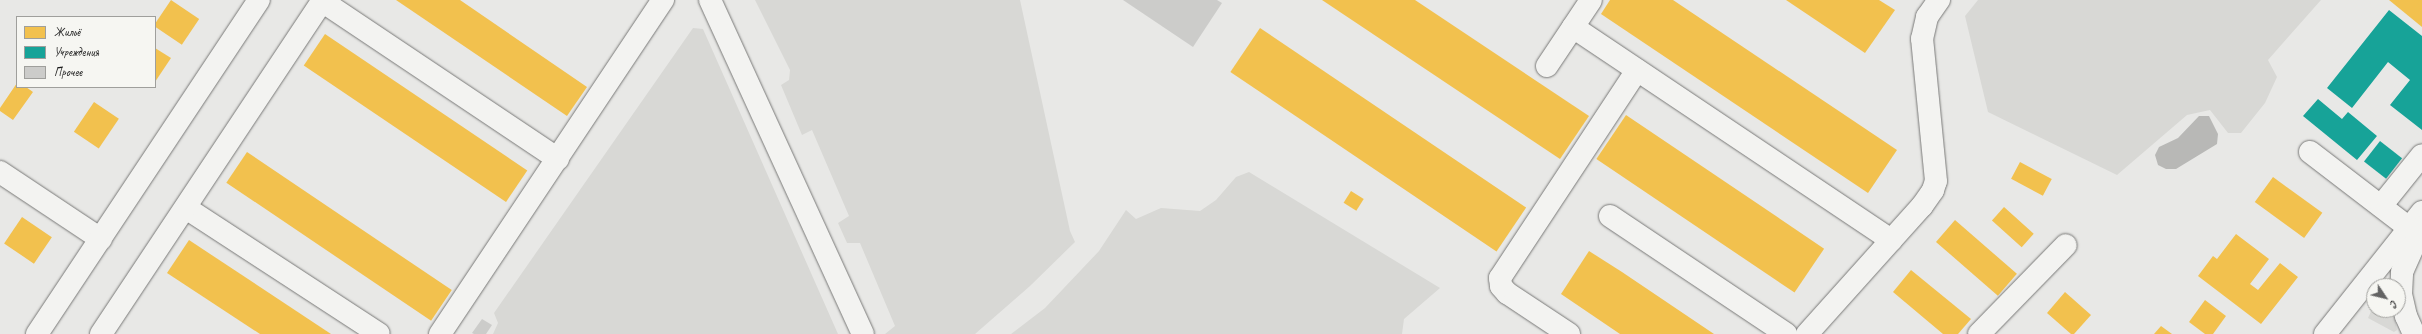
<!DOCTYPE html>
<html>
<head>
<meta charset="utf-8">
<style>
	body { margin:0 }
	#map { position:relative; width:2422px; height:334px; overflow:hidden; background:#e8e8e6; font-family:Caveat,sans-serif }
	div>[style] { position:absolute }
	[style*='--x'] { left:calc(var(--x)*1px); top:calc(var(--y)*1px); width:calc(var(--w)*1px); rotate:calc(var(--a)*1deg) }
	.built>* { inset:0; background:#d8d8d5 }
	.water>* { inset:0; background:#b8b8b6 }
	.homes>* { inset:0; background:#f2c14e; transform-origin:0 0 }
	.public>* { inset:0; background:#17a398; transform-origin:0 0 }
	.building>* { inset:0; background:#ccccca }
	.roads { filter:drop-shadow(0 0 1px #787877) drop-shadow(0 0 1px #787877) }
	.minor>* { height:22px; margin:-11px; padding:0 11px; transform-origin:11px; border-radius:11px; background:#f3f3f1 }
	.major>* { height:22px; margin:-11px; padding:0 11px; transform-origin:11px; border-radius:11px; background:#f3f3f1 }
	span { translate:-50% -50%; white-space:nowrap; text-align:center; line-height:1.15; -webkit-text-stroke:4px #f6f6f2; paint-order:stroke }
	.legend { position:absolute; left:16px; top:16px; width:140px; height:72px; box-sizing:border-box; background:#f6f6f2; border:1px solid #9f9f9c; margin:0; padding:5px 7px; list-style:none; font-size:12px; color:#1c1c1c }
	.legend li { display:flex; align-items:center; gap:8px; height:20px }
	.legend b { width:20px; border:1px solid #9f9f9c }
	.north { position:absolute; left:2366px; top:278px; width:40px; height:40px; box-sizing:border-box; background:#f6f6f2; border:1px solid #9f9f9c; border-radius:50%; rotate:125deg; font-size:11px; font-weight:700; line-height:16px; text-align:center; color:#1c1c1c }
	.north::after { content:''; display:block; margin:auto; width:14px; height:18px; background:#636363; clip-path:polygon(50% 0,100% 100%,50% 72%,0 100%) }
</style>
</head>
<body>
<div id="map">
	<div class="built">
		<i style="clip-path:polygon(755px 0,1020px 0,1070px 231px,1075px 242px,1030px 286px,975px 334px,885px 334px,895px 326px,860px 243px,847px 243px,838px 223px,849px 216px,812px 130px,802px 135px,781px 85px,789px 80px,790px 70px)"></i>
		<i style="clip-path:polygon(1978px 0,2321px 0,2268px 60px,2277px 77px,2265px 103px,2241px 133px,2228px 133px,2210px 110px,2187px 115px,2117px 175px,1988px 112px,1965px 16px)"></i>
		<i style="clip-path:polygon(693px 28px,703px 29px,838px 334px,493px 334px,498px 323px,494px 313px)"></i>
		<i style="clip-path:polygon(1249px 172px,1440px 288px,1404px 319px,1402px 334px,1011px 334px,1045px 308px,1099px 251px,1126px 210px,1136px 219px,1161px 208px,1200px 211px,1216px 200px,1236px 177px)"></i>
		<i style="clip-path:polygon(2374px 305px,2374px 310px,2393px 310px,2397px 330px,2394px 332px,2368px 318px)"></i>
	</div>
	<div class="water">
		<i style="clip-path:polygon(2199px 116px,2209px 116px,2218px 134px,2217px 144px,2176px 169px,2166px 169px,2158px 165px,2155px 155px,2159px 147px,2178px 138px)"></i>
	</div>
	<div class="homes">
		<i style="left:171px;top:0;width:34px;height:31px;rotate:34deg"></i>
		<i style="clip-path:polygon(396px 0,460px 0,587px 87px,567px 116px)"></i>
		<i style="clip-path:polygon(1322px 0,1415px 0,1589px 116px,1560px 159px)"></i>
		<i style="clip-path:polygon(1610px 0,1673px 0,1897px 150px,1868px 193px,1601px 14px)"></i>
		<i style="clip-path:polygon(1786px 0,1879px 0,1895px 10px,1865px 53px)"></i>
		<i style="clip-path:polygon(2389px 0,2422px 0,2422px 27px)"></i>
		<i style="left:1260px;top:28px;width:321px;height:53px;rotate:34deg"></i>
		<i style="left:325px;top:34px;width:244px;height:38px;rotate:34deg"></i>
		<i style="clip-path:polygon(155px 48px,171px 58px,155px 82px)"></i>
		<i style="clip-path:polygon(17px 83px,17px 87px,26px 87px,33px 92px,13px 120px,0 111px,0 108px)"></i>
		<i style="left:94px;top:102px;width:30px;height:36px;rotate:34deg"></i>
		<i style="left:1626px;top:115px;width:239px;height:53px;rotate:34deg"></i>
		<i style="left:247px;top:152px;width:247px;height:37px;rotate:34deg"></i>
		<i style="left:2020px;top:162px;width:36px;height:19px;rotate:28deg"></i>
		<i style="left:2273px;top:177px;width:61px;height:31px;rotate:36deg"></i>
		<i style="left:1351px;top:191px;width:15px;height:14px;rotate:32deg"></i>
		<i style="left:2004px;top:207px;width:40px;height:18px;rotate:42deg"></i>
		<i style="left:22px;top:217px;width:36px;height:32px;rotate:34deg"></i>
		<i style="left:1955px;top:220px;width:82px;height:29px;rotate:41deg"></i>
		<i style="clip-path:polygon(2236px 234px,2269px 259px,2250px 284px,2258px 290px,2280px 263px,2298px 277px,2261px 324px,2198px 276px,2213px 256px,2217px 259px)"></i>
		<i style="clip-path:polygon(189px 240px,331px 334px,260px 334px,167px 273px)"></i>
		<i style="clip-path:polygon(1589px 251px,1622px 272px,1714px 334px,1620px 334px,1561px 294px)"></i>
		<i style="clip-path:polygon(1911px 270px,1971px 319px,1958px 334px,1943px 334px,1893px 292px)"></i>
		<i style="clip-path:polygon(2065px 292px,2091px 315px,2074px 334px,2071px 334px,2047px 313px)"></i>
		<i style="clip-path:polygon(2205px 300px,2226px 316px,2213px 334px,2205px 334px,2189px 322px)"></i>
		<i style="clip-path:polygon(2161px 326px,2172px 334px,2154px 334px)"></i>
	</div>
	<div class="public">
		<i style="clip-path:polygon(2389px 10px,2422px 36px,2422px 130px,2390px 105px,2410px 80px,2388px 62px,2352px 108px,2327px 88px)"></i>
		<i style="clip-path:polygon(2318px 99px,2342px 119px,2348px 112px,2377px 136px,2357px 160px,2303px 116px)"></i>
		<i style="left:2380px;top:141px;width:28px;height:26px;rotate:38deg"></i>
	</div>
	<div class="building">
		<i style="clip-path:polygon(1123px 0,1217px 0,1222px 3px,1193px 47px)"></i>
		<i style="clip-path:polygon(482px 319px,492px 325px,486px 334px,474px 334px,472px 333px)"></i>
	</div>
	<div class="roads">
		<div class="minor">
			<i style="--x:710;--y:0;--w:367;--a:65.4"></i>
			<i style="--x:322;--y:1;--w:284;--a:33.8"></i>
			<i style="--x:1573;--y:27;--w:383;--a:33.8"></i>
			<i style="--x:1547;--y:66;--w:79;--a:-56.3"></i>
			<i style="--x:2310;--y:152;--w:125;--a:37.5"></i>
			<i style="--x:0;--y:172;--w:121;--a:33.6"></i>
			<i style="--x:2381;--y:206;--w:65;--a:-51.2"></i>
			<i style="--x:186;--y:208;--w:230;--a:33.1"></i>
			<i style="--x:1610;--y:216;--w:212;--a:33.8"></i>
			<i style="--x:37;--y:334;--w:401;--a:-56.4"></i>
			<i style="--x:101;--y:334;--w:401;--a:-56.4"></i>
			<i style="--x:440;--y:334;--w:402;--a:-56.3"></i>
			<i style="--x:1569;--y:334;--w:74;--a:-146.5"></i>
			<i style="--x:1507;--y:293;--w:9;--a:-131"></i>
			<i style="--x:1501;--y:286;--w:8;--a:-97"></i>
			<i style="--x:1500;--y:278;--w:249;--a:-56.6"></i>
			<i style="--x:1807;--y:334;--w:172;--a:-48.1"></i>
			<i style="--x:1922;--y:206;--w:19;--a:-55"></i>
			<i style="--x:1933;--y:190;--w:9;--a:-72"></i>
			<i style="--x:1936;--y:181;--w:143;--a:-95.6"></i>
			<i style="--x:1922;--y:39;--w:23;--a:-77"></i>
			<i style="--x:1927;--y:17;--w:21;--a:-55"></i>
			<i style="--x:1979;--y:334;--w:124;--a:-45.7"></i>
		</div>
		<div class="major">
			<i style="--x:2325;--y:334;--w:156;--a:-51.5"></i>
			<i style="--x:2414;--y:334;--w:20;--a:-114"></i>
			<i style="--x:2406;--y:316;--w:23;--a:-103"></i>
			<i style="--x:2401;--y:294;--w:22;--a:-87"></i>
			<i style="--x:2402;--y:272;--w:49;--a:-66"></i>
		</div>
	</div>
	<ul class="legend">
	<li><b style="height:11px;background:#f2c14e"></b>Жильё</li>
	<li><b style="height:11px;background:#17a398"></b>Учреждения</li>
	<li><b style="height:11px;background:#ccccca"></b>Прочее</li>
	</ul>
	<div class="north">С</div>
</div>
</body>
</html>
